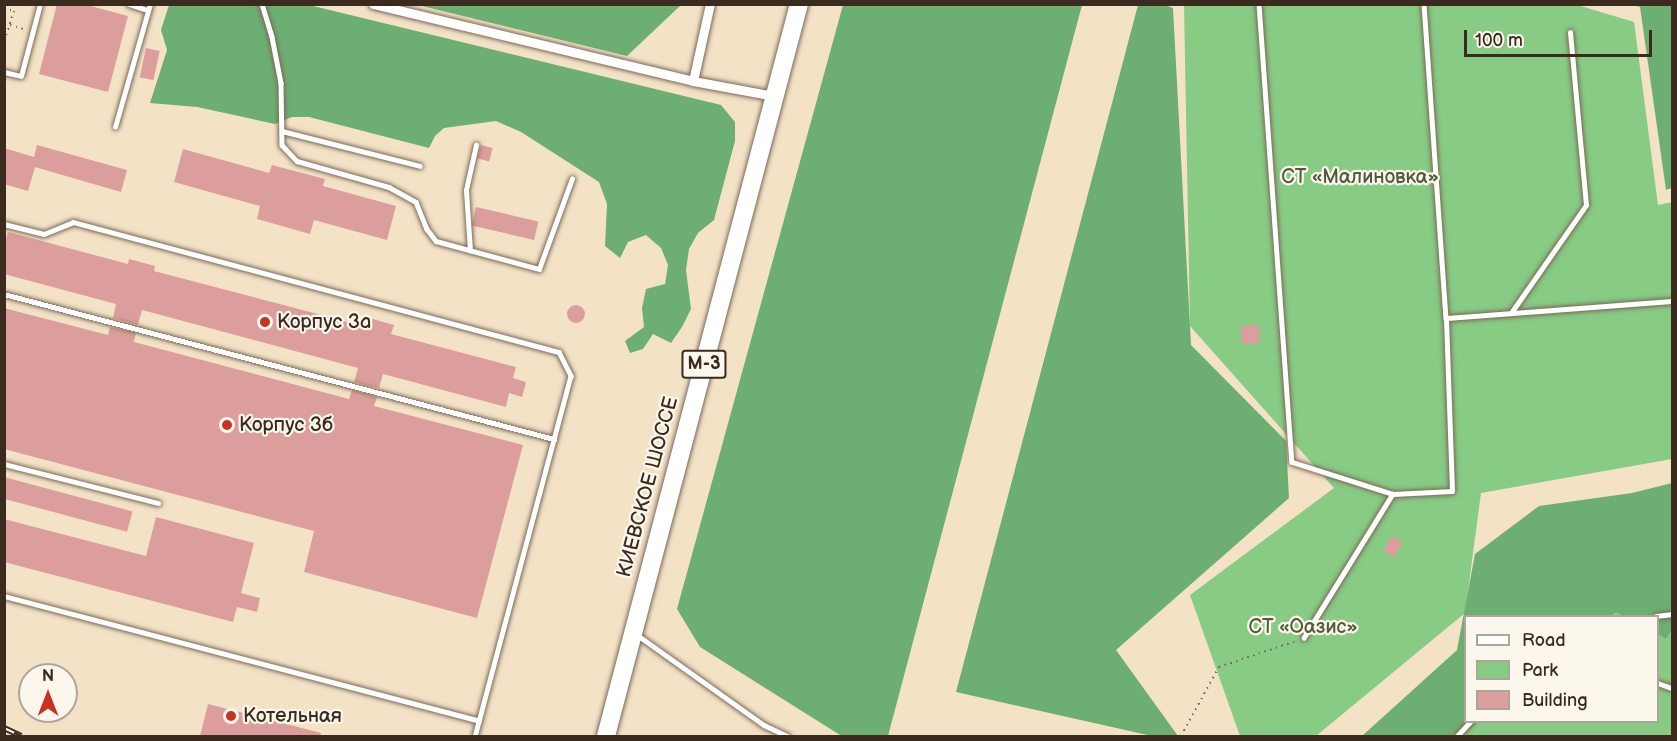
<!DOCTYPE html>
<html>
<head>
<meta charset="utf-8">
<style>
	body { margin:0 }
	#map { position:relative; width:1677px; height:741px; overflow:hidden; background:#f4e2c7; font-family:"Balsamiq Sans",sans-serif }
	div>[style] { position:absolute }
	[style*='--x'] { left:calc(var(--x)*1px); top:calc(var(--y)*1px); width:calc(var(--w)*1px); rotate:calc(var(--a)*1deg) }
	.green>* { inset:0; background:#87cb84 }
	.forest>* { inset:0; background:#6daf72 }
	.building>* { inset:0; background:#dc9e9c; transform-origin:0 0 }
	.round { border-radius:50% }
	.path>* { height:2px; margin-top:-1px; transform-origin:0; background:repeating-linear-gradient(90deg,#7c6a59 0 1.5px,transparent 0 6px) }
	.roads { filter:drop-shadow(0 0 2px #7c6a59) drop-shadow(0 0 2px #7c6a59) }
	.lane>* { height:4.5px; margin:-2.25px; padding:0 2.25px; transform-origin:2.25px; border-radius:2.25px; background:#fff }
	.street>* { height:9px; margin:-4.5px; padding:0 4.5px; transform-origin:4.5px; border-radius:4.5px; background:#fff }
	.highway>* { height:18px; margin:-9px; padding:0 9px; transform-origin:9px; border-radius:9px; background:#fff }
	.rail>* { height:6px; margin-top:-3px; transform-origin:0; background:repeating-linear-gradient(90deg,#fbf7ec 0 11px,#3b2a1e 0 22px); box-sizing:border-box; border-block:2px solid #3b2a1e }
	.dots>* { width:16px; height:16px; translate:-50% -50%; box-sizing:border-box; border:3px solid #fbf7ec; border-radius:50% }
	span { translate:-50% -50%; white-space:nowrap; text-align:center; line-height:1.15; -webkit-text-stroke:4.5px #fbf7ec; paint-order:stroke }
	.shield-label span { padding:2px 4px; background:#fbf7ec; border:2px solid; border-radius:4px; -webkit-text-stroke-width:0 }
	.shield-label { font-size:18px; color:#3b2a1e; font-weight:700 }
	.park-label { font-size:20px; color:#525a3d }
	.poi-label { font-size:20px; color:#3b2a1e }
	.left { translate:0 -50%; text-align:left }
	.street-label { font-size:20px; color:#3b2a1e }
	.frame { position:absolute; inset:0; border:6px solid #3b2a1e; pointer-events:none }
	.legend { position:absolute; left:1464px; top:615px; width:195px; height:108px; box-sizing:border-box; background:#fbf7ec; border:2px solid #aea59a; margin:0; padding:8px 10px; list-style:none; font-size:18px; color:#3b2a1e }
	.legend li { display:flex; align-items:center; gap:12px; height:30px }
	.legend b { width:30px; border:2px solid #aea59a }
	.north { position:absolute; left:18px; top:663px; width:60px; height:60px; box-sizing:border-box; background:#fbf7ec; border:2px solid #aea59a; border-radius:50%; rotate:0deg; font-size:16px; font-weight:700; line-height:24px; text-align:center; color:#3b2a1e }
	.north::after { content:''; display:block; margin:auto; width:21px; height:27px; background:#c8321e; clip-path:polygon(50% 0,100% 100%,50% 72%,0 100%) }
	.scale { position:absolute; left:1464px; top:30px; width:188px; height:27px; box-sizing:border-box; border:3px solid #3b2a1e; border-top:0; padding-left:8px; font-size:18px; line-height:21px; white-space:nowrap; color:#3b2a1e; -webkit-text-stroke:4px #fbf7ec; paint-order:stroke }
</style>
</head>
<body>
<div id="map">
	<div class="green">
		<i style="clip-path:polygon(1574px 4px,1634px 22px,1658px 205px,1672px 202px,1672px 459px,1481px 493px,1465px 613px,1316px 736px,1240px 736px,1190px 595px,1334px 488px,1190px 326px,1184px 5px)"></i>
		<i style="clip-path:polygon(1672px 596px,1672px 736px,1440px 736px,1466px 722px,1658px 722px,1658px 616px,1586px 616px)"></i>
	</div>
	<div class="forest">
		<i style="clip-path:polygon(169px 5px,309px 5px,721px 105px,735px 122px,735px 141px,714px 220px,698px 233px,689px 249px,686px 270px,691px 309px,682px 327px,671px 343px,653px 334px,643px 349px,630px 353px,625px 341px,644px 327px,642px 308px,646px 289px,665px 284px,668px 265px,661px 248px,646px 235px,628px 242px,620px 258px,605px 246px,607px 204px,599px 182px,521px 132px,496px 121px,444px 128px,435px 136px,429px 148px,309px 117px,292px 117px,275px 124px,197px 107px,150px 103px,167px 50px,161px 30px)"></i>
		<i style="clip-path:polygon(418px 5px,681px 5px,627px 56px)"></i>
		<i style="clip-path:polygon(843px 5px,1082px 5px,888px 736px,840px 735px,700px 647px,677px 609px)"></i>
		<i style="clip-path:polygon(1138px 5px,1165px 5px,1173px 8px,1191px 345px,1286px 441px,1289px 498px,1116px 650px,1178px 736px,1152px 736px,956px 692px)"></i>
		<i style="clip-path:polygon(1633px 5px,1672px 5px,1672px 188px,1666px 190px,1640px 7px)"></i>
		<i style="clip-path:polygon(1672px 483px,1672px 629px,1666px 639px,1658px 634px,1658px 616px,1624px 616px,1616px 612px,1611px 616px,1466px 616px,1466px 722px,1479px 722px,1460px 736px,1362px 736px,1457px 650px,1475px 554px,1539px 506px,1632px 493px)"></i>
	</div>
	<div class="building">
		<i style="clip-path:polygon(57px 4px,83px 4px,128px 16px,108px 92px,39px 74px)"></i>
		<i style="left:146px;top:48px;width:14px;height:30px;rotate:12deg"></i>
		<i style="clip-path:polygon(37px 145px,127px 170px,121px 192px,35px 167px,28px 191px,4px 184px,4px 148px,34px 157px)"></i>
		<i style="left:481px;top:145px;width:12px;height:14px;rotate:14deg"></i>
		<i style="clip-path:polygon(183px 149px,269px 173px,272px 165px,325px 179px,323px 186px,396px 206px,387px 240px,314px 220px,310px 234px,257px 219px,260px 206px,174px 182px)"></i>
		<i style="left:476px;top:207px;width:64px;height:19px;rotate:13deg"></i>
		<i style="clip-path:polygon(8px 232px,128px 264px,129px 259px,155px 266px,154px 271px,367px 327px,369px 318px,394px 325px,391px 334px,516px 367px,513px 378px,526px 382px,522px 397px,509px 393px,506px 407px,383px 374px,379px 388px,354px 382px,358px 368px,142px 310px,138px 325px,113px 318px,116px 304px,4px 274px,4px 244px)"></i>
		<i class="round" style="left:567px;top:305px;width:18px;height:18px"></i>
		<i style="clip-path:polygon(4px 308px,108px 335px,110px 327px,136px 333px,134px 342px,349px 399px,352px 390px,377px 397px,374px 406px,523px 445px,477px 618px,304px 572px,314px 531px,4px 449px)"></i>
		<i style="left:1259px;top:325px;width:18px;height:18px;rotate:87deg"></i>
		<i style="left:4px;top:477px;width:133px;height:21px;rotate:15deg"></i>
		<i style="clip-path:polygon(156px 517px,254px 543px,241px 593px,260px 598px,257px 612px,237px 607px,233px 622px,4px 562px,4px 519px,146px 556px)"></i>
		<i style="left:1392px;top:536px;width:13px;height:17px;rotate:32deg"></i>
		<i style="clip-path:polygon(208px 704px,321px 733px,320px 736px,200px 736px)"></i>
	</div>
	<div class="path">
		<i style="--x:4;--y:8;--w:10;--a:17"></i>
		<i style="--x:14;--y:11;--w:32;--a:108"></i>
		<i style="--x:10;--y:25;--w:15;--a:16"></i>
		<i style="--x:1181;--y:736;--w:79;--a:-61.2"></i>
		<i style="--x:1219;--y:667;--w:81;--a:-18.7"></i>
	</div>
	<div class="roads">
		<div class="lane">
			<i style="--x:129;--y:4;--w:20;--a:18"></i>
			<i style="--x:262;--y:4;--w:34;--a:73"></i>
			<i style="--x:272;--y:37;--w:47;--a:78.9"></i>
			<i style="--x:281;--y:83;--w:62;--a:89.1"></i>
			<i style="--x:282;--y:145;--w:22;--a:47"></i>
			<i style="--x:297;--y:161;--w:96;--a:15.8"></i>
			<i style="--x:389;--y:187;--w:31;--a:29"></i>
			<i style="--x:416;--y:202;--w:29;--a:68"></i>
			<i style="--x:427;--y:229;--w:15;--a:53"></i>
			<i style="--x:436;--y:241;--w:107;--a:15.2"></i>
			<i style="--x:539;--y:269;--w:96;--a:-69.9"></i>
			<i style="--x:1259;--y:4;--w:459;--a:85.9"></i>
			<i style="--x:1292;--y:462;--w:106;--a:17.6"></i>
			<i style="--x:1393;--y:494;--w:169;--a:121.7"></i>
			<i style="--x:1424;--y:4;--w:315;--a:86"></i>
			<i style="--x:1446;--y:318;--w:227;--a:-4.3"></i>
			<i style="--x:4;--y:72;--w:17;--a:13"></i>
			<i style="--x:21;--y:76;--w:74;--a:-75.2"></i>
			<i style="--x:115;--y:127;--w:128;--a:-74.1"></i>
			<i style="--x:282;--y:131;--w:142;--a:14.2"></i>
			<i style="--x:4;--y:224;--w:41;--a:14"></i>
			<i style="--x:44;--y:234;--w:31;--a:-22"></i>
			<i style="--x:73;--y:222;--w:503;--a:14.98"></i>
			<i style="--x:559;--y:352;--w:27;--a:63"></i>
			<i style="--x:571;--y:376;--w:373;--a:104.9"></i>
			<i style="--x:470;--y:251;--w:61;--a:-93.8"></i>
			<i style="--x:466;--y:190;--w:46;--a:-77.5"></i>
			<i style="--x:4;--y:294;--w:569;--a:14.77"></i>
			<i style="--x:1511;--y:313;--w:131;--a:-55.2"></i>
			<i style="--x:1586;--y:205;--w:173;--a:-95.3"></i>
			<i style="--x:4;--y:464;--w:159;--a:14.2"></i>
			<i style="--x:1393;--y:494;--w:59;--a:-2.9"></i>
			<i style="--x:1452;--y:491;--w:173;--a:-92"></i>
			<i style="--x:4;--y:596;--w:491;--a:14.7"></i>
			<i style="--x:1656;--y:616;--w:16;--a:-7"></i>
			<i style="--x:636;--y:634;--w:157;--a:35.4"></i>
			<i style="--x:764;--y:725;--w:26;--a:25"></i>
			<i style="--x:1658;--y:683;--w:15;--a:20"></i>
			<i style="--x:1457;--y:736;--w:19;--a:-47"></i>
		</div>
		<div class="street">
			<i style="--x:373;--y:4;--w:329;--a:13.5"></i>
			<i style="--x:693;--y:81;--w:82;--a:10.5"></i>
			<i style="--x:693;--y:81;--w:79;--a:-77.6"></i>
		</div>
		<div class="highway">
			<i style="--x:606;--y:736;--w:757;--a:-75.23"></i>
		</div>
	</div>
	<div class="rail">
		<i style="--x:4;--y:728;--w:19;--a:25"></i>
	</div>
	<div class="dots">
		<i style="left:265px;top:322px;background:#c8321e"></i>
		<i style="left:227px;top:425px;background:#c8321e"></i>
		<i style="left:231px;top:716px;background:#c8321e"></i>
	</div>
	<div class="shield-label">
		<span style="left:704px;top:364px">М-3</span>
	</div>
	<div class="park-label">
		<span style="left:1360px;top:177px">СТ «Малиновка»</span>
		<span style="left:1303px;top:627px">СТ «Оазис»</span>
	</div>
	<div class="poi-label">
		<span class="left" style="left:277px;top:322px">Корпус 3a</span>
		<span class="left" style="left:239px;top:425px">Корпус 3б</span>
		<span class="left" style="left:243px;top:716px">Котельная</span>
	</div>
	<div class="street-label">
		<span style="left:648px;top:487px;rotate:-75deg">КИЕВСКОЕ ШОССЕ</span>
	</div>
	<div class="frame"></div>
	<ul class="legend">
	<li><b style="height:8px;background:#fff"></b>Road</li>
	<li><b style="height:16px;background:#87cb84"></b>Park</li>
	<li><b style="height:16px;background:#dc9e9c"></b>Building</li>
	</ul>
	<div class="north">N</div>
	<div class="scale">100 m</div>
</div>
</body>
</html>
